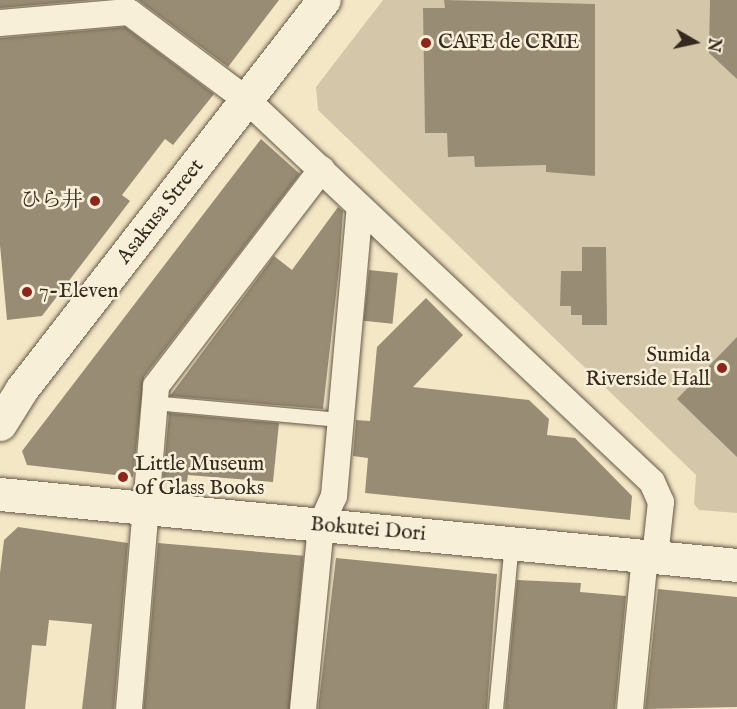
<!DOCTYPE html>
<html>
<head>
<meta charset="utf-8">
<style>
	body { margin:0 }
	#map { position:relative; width:737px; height:709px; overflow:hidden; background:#f4e7c5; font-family:"IM FELL English","Noto Serif JP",serif }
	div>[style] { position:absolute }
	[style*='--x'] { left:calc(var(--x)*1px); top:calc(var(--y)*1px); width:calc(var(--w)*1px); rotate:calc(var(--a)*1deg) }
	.green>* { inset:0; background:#d4c7a9 }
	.building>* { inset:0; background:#998c75; transform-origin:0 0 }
	.roads { filter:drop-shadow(0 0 2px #665948) drop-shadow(0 0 2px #665948) }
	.service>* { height:14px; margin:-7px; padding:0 7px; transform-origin:7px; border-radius:7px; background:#f8efd9 }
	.minor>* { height:26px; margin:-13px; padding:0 13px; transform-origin:13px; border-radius:13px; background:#f8efd9 }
	.secondary>* { height:33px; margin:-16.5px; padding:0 16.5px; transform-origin:16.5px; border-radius:16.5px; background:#f8efd9 }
	.dots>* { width:16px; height:16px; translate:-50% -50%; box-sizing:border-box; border:3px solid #f8efd9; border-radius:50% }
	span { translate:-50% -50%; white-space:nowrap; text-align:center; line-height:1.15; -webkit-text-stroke:5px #f8efd9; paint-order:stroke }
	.poi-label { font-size:21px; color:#362a1f }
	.left { translate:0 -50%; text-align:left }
	.right { translate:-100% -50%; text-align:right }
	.street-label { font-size:21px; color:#362a1f }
	.north { position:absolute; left:665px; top:12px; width:60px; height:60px; -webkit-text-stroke:4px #f8efd9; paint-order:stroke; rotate:99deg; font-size:16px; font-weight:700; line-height:24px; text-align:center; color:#362a1f }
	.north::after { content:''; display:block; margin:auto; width:21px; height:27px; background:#362a1f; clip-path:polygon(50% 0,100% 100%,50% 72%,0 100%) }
</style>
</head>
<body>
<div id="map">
	<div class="green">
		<i style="clip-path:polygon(383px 0,737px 0,737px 513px,699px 510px,694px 504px,696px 475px,318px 110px,316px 87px)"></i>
	</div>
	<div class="building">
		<i style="clip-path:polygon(0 0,93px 0,0 8px)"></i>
		<i style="clip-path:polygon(138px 0,279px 0,228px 67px)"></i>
		<i style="clip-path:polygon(444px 0,595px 4px,595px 176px,546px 172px,546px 165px,475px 167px,474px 156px,448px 157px,447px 133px,425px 133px,423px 8px,445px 8px)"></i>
		<i style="clip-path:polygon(710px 0,737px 0,737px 79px,709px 53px)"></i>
		<i style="clip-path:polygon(125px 27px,214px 94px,173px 145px,165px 139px,122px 195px,130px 201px,42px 316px,7px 320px,0 245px,0 38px)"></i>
		<i style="clip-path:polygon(261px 139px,300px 174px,144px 377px,133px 477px,27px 465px,22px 451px)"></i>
		<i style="clip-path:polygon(338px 207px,343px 211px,339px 268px,323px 409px,170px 396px,274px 256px,292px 270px)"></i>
		<i style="clip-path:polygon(582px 247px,606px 247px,607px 325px,582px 325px,582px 315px,571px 315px,571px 306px,560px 306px,561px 271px,582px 271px)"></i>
		<i style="left:369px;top:270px;width:29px;height:51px;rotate:6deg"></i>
		<i style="clip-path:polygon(426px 298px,463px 335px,413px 387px,529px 400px,549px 419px,547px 435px,575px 438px,632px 496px,630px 520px,365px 493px,368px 458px,353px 456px,356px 420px,370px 421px,377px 347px)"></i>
		<i style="clip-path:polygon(737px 337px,737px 457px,677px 399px)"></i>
		<i style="clip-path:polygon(169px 413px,279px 423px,273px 482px,188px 475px,187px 482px,163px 480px)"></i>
		<i style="clip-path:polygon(18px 527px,128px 543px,114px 709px,82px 709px,92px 624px,49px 620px,46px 646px,32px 645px,25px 709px,0 709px,0 573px,4px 540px)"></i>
		<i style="left:158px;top:543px;width:146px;height:167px;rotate:5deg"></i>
		<i style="clip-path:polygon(336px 558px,497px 574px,487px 709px,318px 709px)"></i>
		<i style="clip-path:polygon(517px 580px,581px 583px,580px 592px,626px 596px,615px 709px,505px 709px)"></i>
		<i style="clip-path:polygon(658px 589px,737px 597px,737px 707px,645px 709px)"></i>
	</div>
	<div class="roads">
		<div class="service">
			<i style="--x:153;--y:403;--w:189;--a:5.2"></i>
			<i style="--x:496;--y:709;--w:167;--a:-84.5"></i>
		</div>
		<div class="minor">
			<i style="--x:0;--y:23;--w:129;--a:-4.9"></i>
			<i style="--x:129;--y:12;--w:149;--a:36.8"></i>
			<i style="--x:248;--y:101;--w:555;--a:43.32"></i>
			<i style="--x:652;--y:482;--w:22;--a:66"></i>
			<i style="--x:661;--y:502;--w:55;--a:96.2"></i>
			<i style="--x:129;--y:709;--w:324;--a:-85.2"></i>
			<i style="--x:156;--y:386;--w:273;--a:-52.6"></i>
			<i style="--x:303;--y:709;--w:185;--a:-84.4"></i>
			<i style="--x:321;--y:525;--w:32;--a:-66"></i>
			<i style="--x:334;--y:496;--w:290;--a:-84.9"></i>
			<i style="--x:630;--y:709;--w:154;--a:-84.4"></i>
		</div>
		<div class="secondary">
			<i style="--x:0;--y:424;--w:40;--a:-58"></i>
			<i style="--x:21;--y:390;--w:494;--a:-52.2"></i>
			<i style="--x:0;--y:494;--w:740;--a:5.5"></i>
		</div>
	</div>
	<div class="dots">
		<i style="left:426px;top:43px;background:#8f2418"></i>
		<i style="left:95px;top:201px;background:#8f2418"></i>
		<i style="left:27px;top:292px;background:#8f2418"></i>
		<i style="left:722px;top:368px;background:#8f2418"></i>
		<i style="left:123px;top:477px;background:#8f2418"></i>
	</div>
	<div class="poi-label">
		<span class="left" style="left:438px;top:43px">CAFE de CRIE</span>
		<span class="right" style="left:83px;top:201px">ひら井</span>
		<span class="left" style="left:39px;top:292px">7-Eleven</span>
		<span class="right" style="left:710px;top:368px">Sumida<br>Riverside Hall</span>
		<span class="left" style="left:135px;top:477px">Little Museum<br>of Glass Books</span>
	</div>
	<div class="street-label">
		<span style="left:161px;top:212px;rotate:-52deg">Asakusa Street</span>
		<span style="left:368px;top:530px;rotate:5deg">Bokutei Dori</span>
	</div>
	<div class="north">N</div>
</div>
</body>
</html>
